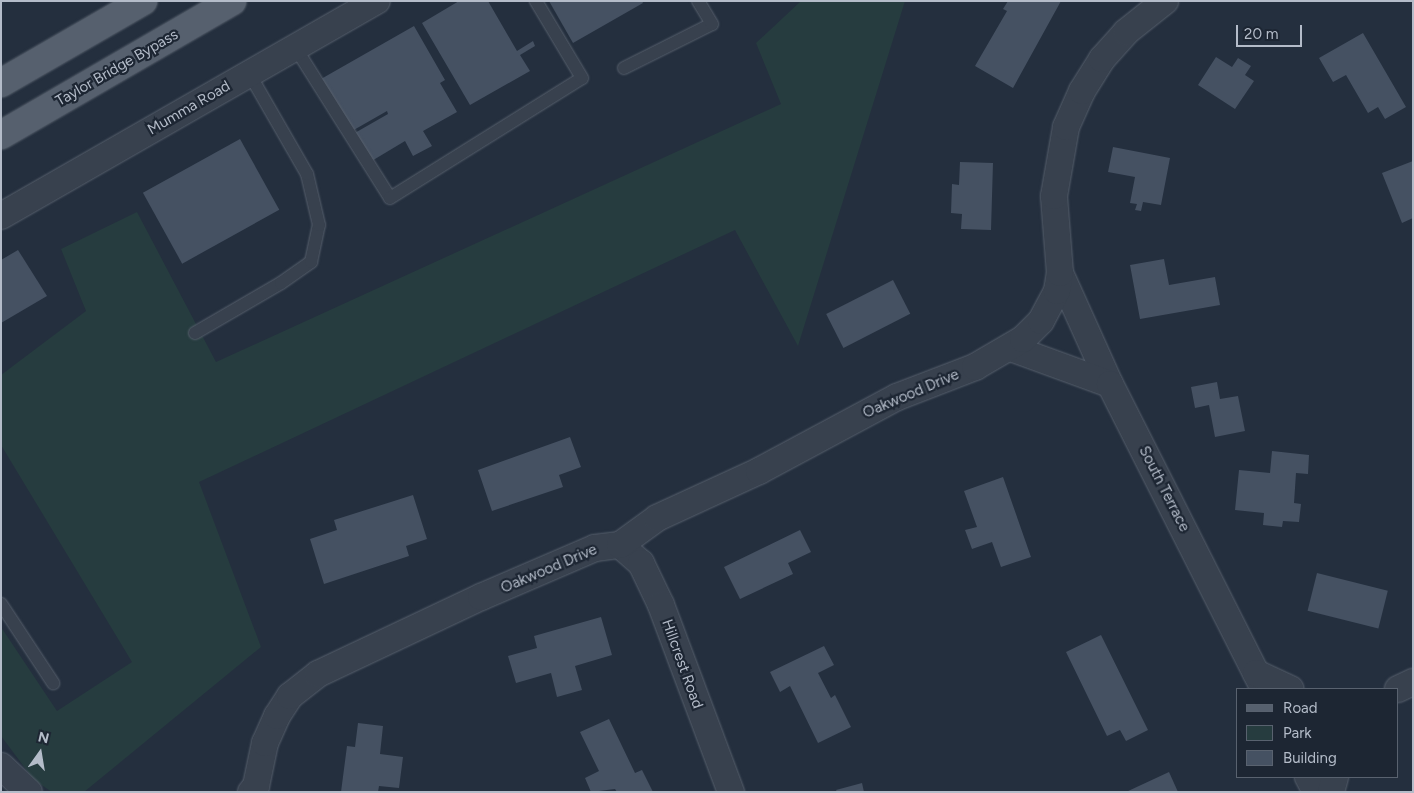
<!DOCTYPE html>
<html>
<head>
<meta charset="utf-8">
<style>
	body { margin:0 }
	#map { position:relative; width:1414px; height:793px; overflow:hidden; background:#242f3e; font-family:Figtree,sans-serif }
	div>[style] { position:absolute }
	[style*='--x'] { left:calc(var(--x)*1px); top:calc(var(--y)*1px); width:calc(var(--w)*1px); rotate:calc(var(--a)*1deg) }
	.green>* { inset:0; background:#263c3f }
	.building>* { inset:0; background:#455162; transform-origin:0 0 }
	.roads { filter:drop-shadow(0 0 1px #565f6c) drop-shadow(0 0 1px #565f6c) }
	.service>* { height:12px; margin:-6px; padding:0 6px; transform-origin:6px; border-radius:6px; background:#38414e }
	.minor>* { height:26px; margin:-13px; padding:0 13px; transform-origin:13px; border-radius:13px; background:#38414e }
	.primary>* { height:28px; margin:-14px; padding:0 14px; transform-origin:14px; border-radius:14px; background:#56606e }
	span { translate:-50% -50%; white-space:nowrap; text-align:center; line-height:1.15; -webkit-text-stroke:4.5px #1d2633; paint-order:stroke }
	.street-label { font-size:15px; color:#b4bcc9 }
	.frame { position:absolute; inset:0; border:2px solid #b4bcc9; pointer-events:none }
	.legend { position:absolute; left:1236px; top:688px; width:162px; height:90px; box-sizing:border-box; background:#1d2633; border:1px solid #59626f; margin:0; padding:6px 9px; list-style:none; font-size:15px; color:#b4bcc9 }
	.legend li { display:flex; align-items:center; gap:10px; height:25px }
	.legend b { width:25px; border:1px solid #59626f }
	.north { position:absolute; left:15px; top:728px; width:50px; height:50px; -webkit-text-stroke:4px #1d2633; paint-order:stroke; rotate:13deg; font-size:14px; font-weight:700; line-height:20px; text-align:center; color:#b4bcc9 }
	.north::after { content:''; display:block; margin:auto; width:18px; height:22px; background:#b4bcc9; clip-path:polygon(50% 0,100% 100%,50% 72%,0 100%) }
	.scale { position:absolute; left:1236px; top:25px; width:66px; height:22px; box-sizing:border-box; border:2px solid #b4bcc9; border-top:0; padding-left:6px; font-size:15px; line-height:18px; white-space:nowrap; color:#b4bcc9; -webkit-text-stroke:4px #1d2633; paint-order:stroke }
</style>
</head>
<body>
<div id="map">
	<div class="green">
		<i style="clip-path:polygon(801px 1px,905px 1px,798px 346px,735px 230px,199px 482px,261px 647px,84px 792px,52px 792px,34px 780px,1px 736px,1px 627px,57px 711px,132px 662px,1px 445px,1px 375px,86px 311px,61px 249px,137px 212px,216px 362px,781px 104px,756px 43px)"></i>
	</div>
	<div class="building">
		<i style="clip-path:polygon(459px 1px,488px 1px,517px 51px,533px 41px,535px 46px,520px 55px,530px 71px,470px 105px,422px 23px)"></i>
		<i style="clip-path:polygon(549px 1px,642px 1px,643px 3px,573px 43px)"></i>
		<i style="clip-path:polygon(1008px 1px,1061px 1px,1013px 88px,975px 66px,1007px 11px,1003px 9px)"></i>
		<i style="clip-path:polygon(414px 26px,445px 80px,440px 83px,457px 112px,423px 131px,432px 146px,413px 156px,405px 141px,370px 162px,353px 134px,388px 114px,387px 111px,352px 131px,321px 79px)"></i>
		<i style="clip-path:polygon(1363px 33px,1406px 107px,1385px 119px,1378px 107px,1368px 113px,1346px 75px,1333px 82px,1319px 58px)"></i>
		<i style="clip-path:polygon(1216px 57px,1232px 67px,1238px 58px,1251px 66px,1245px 75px,1254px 81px,1235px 109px,1198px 85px)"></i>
		<i style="left:240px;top:139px;width:81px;height:111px;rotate:61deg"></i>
		<i style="clip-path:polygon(1113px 147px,1170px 158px,1161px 205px,1143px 202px,1141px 211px,1135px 210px,1137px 204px,1130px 203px,1135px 177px,1108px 172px)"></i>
		<i style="clip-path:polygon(1413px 161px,1413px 218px,1402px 223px,1382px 173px)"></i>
		<i style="clip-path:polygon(960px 162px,993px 163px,991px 230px,961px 229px,962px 214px,951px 213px,952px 184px,959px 185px)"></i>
		<i style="clip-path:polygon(18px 250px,47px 296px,1px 323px,1px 260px)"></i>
		<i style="clip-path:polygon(1164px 259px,1169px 285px,1215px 277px,1220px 305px,1140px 319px,1130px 265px)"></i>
		<i style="left:893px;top:280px;width:38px;height:75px;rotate:63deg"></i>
		<i style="clip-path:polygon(1217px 382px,1220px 399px,1238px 396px,1245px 431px,1215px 437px,1209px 405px,1195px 408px,1191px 387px)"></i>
		<i style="clip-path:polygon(570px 437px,581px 467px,559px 475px,563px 487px,492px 511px,478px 470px)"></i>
		<i style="clip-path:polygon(1272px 451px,1309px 455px,1308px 474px,1296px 473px,1294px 503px,1301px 504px,1299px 522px,1283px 521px,1282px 527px,1263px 525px,1264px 513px,1235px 510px,1239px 470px,1270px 473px)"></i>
		<i style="clip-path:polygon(1003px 477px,1031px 557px,1001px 567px,992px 542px,972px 549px,965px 530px,977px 527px,964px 491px)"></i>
		<i style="clip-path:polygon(413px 495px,427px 539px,406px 546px,409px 556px,324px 584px,310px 539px,337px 530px,334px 520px)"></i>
		<i style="clip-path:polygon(800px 530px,811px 552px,788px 563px,793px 574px,740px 599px,724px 567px)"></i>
		<i style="left:1317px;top:573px;width:73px;height:39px;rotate:14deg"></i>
		<i style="clip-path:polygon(601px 617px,612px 655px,575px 666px,582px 690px,557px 697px,551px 673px,516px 683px,508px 656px,537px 648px,534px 636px)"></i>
		<i style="clip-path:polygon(1101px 635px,1148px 730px,1126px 741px,1120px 730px,1107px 736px,1066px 652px)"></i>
		<i style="clip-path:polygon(824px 646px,834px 665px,818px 673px,831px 698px,835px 695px,851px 727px,818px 743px,790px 686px,780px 692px,770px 672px)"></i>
		<i style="clip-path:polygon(609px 719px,635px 773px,642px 770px,653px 792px,617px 792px,615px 789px,591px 792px,585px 778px,599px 771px,580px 732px)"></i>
		<i style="clip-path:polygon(358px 723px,383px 726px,380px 754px,403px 757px,399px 788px,379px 786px,378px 792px,341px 792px,347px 746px,355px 747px)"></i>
		<i style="clip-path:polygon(1169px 772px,1178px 792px,1126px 792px)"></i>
		<i style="clip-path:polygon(862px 783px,864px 792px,837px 792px,836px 790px)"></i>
	</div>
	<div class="roads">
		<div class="service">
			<i style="--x:295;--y:47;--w:178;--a:57.8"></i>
			<i style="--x:390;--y:198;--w:226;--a:-32"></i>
			<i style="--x:582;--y:78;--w:90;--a:-120.9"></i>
			<i style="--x:624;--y:68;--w:98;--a:-26.6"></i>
			<i style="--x:712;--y:24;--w:27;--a:-121"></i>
			<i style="--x:195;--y:333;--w:99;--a:-30.2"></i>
			<i style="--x:281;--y:283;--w:37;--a:-35"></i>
			<i style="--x:311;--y:262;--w:38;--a:-78"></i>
			<i style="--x:319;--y:225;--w:52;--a:-103.2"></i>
			<i style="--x:307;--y:174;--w:116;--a:-119.9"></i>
			<i style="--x:1;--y:604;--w:95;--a:56.6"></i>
		</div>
		<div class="minor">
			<i style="--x:1;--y:216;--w:433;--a:-29.8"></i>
			<i style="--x:1060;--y:273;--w:122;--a:65.8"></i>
			<i style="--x:1011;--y:348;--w:105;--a:20"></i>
			<i style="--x:1110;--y:384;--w:342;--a:63.2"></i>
			<i style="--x:620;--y:545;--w:28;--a:41"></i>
			<i style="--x:641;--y:563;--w:47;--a:64.5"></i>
			<i style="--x:661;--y:605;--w:200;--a:69.5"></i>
			<i style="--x:1256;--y:673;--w:38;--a:25"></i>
			<i style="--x:1398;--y:689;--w:17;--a:-25"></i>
			<i style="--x:1;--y:766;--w:38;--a:43"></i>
			<i style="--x:1308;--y:777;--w:17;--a:62"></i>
			<i style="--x:251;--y:792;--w:8;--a:-50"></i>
			<i style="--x:256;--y:786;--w:44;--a:-78.2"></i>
			<i style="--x:265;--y:743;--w:30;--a:-66"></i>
			<i style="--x:277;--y:716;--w:24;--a:-57"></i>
			<i style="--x:290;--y:696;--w:36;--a:-38"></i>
			<i style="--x:318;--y:674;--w:180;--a:-25.3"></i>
			<i style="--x:481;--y:597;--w:124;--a:-23.3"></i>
			<i style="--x:595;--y:548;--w:25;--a:-7"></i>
			<i style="--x:620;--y:545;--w:46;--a:-36.1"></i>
			<i style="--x:657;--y:518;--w:112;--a:-24.7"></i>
			<i style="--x:759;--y:471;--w:157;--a:-28.2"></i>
			<i style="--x:897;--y:397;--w:84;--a:-21"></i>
			<i style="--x:975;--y:367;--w:56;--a:-30.3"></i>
			<i style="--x:1023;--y:339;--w:25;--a:-45"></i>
			<i style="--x:1041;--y:321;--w:34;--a:-62"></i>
			<i style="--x:1057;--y:291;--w:18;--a:-81"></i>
			<i style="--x:1060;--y:273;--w:77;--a:-94.5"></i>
			<i style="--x:1054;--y:196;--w:70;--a:-80.1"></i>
			<i style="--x:1066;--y:127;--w:39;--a:-66"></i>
			<i style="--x:1082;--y:91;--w:38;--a:-58"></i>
			<i style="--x:1102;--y:59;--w:36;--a:-48"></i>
			<i style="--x:1126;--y:32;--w:50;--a:-38.5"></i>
			<i style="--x:1331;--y:792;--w:16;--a:-75"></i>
		</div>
		<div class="primary">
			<i style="--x:1;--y:83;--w:164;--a:-30"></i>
			<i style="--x:1;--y:135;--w:267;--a:-30.1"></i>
		</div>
	</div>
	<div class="street-label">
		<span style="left:117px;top:68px;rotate:-30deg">Taylor Bridge Bypass</span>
		<span style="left:189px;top:108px;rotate:-30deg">Mumma Road</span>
		<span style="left:911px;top:394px;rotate:-23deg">Oakwood Drive</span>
		<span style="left:1164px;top:489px;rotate:63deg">South Terrace</span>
		<span style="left:549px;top:569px;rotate:-23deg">Oakwood Drive</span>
		<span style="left:682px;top:664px;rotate:70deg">Hillcrest Road</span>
	</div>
	<div class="frame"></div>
	<ul class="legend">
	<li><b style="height:6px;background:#56606e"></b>Road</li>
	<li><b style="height:14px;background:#263c3f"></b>Park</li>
	<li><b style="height:14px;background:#455162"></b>Building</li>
	</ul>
	<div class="north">N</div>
	<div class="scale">20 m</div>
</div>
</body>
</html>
